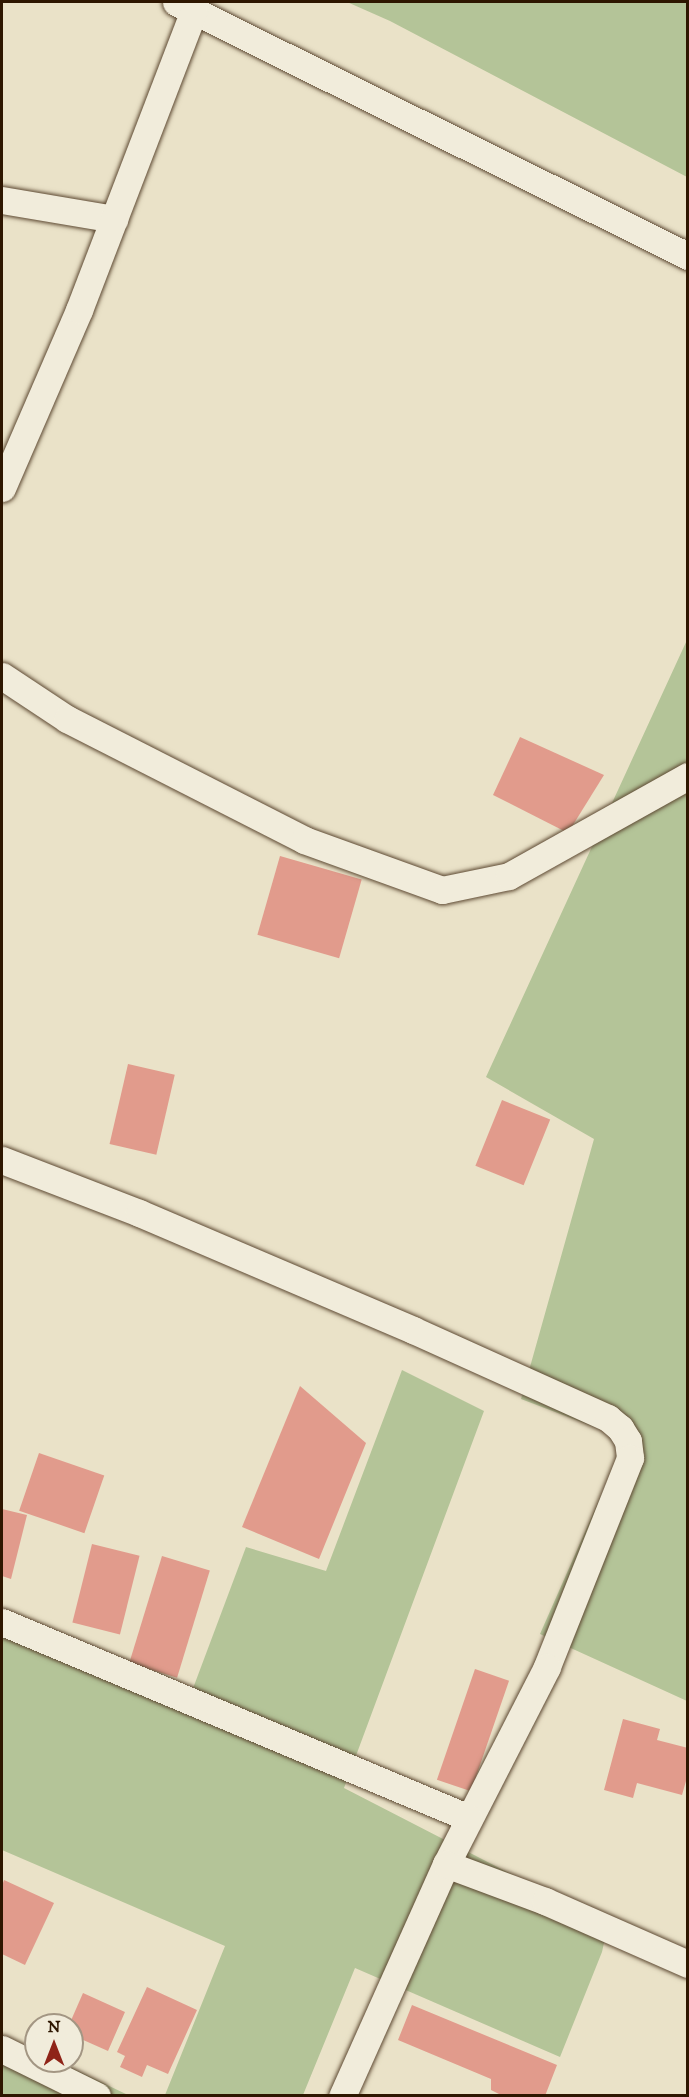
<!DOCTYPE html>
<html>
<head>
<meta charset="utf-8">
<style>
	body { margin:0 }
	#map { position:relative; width:689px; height:2097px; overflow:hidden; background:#eae2c8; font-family:"IM FELL DW Pica",serif }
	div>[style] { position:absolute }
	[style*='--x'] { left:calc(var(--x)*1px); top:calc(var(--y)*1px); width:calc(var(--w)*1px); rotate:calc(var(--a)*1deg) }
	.green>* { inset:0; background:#b4c498 }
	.building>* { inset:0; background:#e19b8c; transform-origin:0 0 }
	.roads { filter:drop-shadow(0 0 2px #5d4932) drop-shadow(0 0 2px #5d4932) }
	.minor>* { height:27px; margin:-13.5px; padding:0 13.5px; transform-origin:13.5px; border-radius:13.5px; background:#f1ecdb }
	span { translate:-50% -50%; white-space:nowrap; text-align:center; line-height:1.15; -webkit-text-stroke:4.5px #f1ecdb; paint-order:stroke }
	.frame { position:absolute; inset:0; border:3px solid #2e1600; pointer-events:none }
	.north { position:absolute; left:24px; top:2013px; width:60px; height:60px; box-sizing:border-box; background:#f1ecdb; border:2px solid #a39683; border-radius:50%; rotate:0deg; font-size:16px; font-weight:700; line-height:24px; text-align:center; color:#2e1600 }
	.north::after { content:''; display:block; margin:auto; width:21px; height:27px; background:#8f2418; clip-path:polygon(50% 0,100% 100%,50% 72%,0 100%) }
</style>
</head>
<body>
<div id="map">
	<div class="green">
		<i style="clip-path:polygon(347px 2px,687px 2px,687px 177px,390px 21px)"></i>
		<i style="clip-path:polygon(687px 640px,687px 1701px,540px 1634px,626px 1439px,521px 1399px,594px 1139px,486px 1077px)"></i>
		<i style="clip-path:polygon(402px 1370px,484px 1411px,344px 1788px,608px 1924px,602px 1952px,560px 2057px,355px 1968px,303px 2095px,165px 2095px,225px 1946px,2px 1850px,2px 1626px,186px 1707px,246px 1547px,326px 1571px)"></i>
		<i style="clip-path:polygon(2px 2035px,36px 2051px,128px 2095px,2px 2095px)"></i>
	</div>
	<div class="building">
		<i style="clip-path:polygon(520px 737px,604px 775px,568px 833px,493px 795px)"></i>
		<i style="left:280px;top:856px;width:85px;height:82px;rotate:16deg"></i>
		<i style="left:128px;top:1064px;width:48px;height:82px;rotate:13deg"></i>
		<i style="left:502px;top:1100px;width:52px;height:71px;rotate:22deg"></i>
		<i style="clip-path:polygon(300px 1386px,366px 1443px,319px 1559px,242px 1527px)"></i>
		<i style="left:39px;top:1453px;width:69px;height:61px;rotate:19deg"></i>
		<i style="clip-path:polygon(2px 1509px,27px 1515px,11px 1579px,2px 1576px)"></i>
		<i style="left:92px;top:1544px;width:49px;height:81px;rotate:14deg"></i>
		<i style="left:162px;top:1556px;width:50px;height:112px;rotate:17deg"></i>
		<i style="left:475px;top:1669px;width:36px;height:117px;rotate:19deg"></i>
		<i style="clip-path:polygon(623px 1719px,660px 1729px,657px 1740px,688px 1748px,688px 1774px,682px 1795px,637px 1783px,633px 1798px,604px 1790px)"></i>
		<i style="clip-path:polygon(4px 1880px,54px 1903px,25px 1965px,2px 1954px,2px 1886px)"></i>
		<i style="clip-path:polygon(147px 1987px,197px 2010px,168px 2074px,147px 2065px,142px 2077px,120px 2067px,125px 2056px,117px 2052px)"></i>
		<i style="clip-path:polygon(83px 1993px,125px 2012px,108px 2051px,72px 2035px,72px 2025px,69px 2025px)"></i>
		<i style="clip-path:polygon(412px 2005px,557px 2065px,545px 2096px,503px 2096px,491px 2090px,491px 2079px,398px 2040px)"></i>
	</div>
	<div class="roads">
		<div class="minor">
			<i style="--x:176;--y:2;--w:572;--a:26.39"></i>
			<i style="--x:2;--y:200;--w:114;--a:9.6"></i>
			<i style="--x:2;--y:488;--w:194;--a:-66.6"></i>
			<i style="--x:79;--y:310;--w:320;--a:-69"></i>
			<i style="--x:2;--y:676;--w:78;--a:33.5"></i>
			<i style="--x:67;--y:719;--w:266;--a:27"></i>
			<i style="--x:304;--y:840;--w:147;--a:19.9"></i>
			<i style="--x:442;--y:890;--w:68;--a:-11.8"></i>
			<i style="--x:509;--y:876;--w:205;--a:-29.2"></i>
			<i style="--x:2;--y:1160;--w:147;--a:21.1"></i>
			<i style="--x:139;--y:1213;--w:298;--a:23.1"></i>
			<i style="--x:413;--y:1330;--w:214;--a:24.3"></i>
			<i style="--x:608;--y:1418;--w:16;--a:40"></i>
			<i style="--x:620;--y:1428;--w:15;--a:58"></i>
			<i style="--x:628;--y:1441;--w:17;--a:83"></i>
			<i style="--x:630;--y:1458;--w:225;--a:111.7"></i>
			<i style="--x:547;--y:1667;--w:221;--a:117.1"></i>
			<i style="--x:446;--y:1864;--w:254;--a:114.1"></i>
			<i style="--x:2;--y:1622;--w:506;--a:22.77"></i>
			<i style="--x:446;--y:1864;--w:106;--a:20.5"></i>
			<i style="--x:545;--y:1901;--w:156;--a:23.8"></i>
			<i style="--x:2;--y:2049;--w:106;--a:26.3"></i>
		</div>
	</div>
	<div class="frame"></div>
	<div class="north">N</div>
</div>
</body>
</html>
